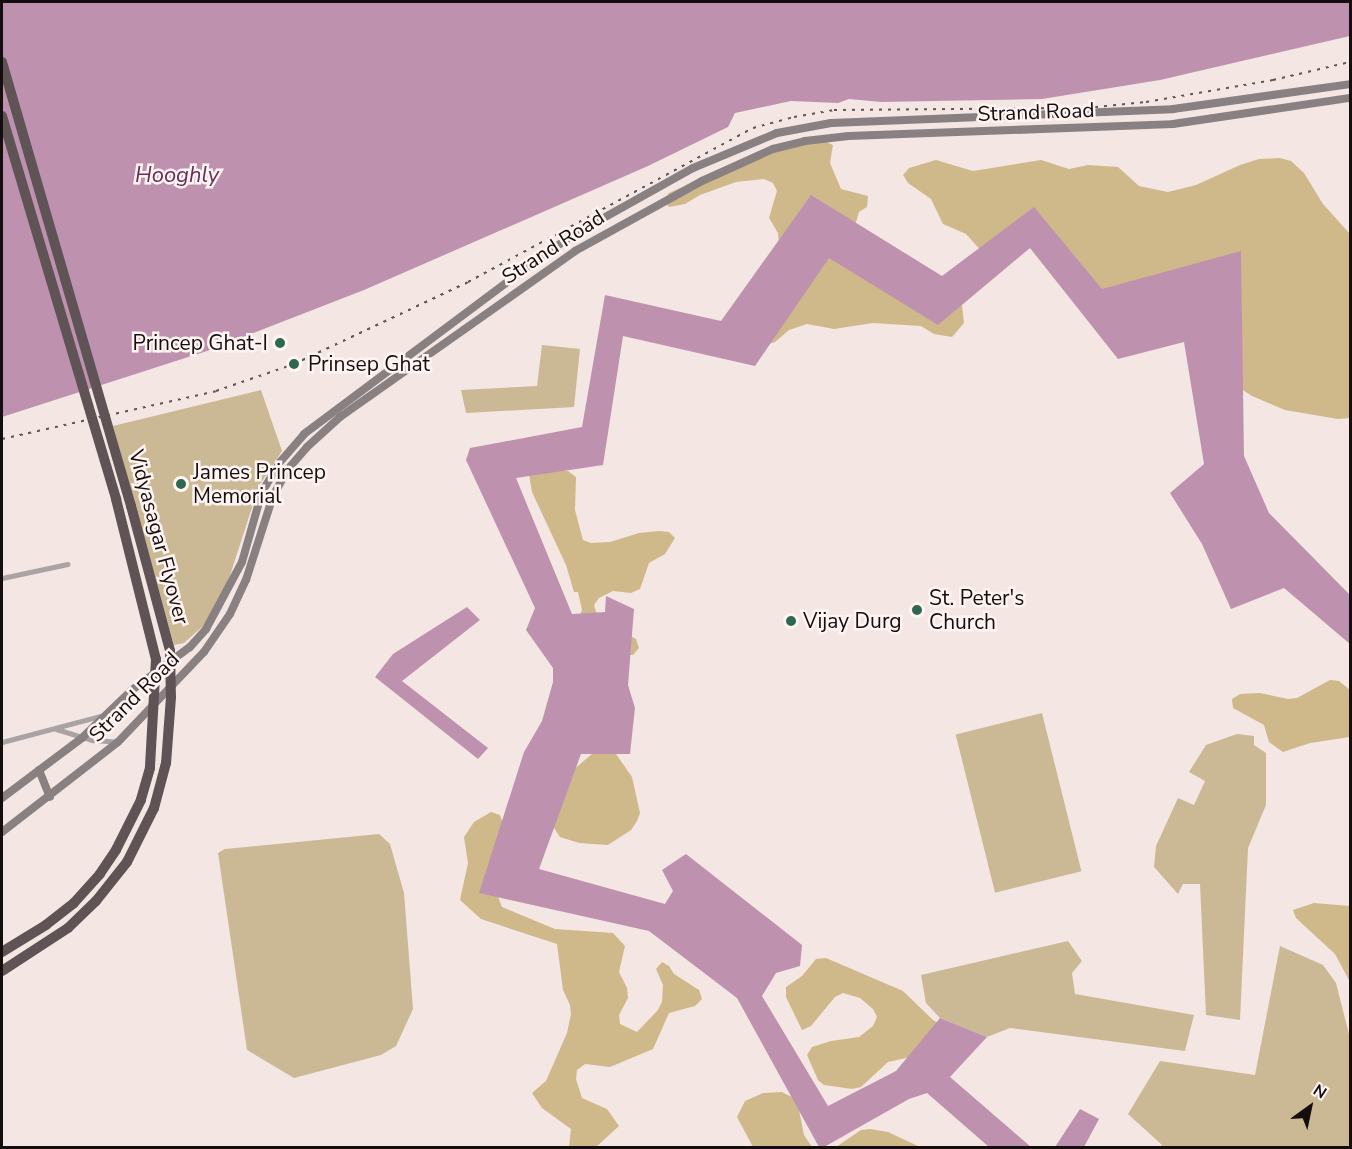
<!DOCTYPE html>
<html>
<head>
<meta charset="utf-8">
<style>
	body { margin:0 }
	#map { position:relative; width:1352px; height:1149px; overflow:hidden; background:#f4e6e3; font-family:"Nunito Sans",sans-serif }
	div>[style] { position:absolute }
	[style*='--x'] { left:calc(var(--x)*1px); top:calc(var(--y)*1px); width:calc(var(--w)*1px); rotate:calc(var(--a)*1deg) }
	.green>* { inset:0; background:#cbb996; transform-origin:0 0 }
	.forest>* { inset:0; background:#cfb98a }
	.water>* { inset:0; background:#be92af }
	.street>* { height:5px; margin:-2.5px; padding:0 2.5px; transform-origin:2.5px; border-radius:2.5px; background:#a9a3a4 }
	.secondary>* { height:8px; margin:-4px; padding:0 4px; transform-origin:4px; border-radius:4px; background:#898082 }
	.highway>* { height:10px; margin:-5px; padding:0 5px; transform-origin:5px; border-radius:5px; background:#5f5355 }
	.rail>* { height:2px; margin-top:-1px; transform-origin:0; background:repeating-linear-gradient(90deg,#5e5654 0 3px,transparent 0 9px) }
	.highway-bridge>* { height:10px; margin:-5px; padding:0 5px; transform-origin:5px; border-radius:5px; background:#5f5355 }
	.dots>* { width:16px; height:16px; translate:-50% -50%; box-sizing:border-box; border:3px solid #fff4f2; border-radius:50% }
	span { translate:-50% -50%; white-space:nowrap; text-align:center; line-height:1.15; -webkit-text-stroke:5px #fff4f2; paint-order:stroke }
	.street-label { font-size:21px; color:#140f0e }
	.poi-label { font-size:21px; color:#140f0e }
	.right { translate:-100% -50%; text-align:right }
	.left { translate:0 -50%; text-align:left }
	.water-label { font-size:22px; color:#682f58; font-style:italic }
	.frame { position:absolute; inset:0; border:3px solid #140f0e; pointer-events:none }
	.north { position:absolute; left:1280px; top:1077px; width:60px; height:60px; -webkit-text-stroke:4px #fff4f2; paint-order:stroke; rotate:33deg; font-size:16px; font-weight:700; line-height:24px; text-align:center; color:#140f0e }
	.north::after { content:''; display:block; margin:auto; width:21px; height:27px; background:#140f0e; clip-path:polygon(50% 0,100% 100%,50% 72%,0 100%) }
</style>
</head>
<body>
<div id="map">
	<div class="green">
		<i style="clip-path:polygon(542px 345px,580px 349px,574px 407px,466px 413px,461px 390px,537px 386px)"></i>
		<i style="clip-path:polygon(261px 390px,282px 451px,259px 486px,222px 600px,202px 627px,184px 643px,174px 645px,113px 426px)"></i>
		<i style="left:1042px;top:713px;width:163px;height:89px;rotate:76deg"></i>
		<i style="clip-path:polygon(1237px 734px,1254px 736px,1254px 745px,1266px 753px,1266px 805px,1248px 848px,1240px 1020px,1206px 1015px,1200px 884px,1183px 884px,1178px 894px,1154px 867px,1156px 846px,1178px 798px,1194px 805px,1205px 781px,1189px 772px,1206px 745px)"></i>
		<i style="clip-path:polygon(379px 834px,390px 844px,404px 893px,413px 1009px,396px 1046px,381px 1055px,294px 1078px,247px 1050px,218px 853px,225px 849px)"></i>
		<i style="clip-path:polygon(1068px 941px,1082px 961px,1072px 973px,1075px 994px,1194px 1015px,1185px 1051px,1010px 1028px,987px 1037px,940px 1018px,926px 1003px,921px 975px)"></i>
		<i style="clip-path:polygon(1280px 946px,1323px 965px,1336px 983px,1350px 1038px,1350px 1147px,1160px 1147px,1162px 1145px,1128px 1114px,1160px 1061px,1255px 1075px)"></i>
	</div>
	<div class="forest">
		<i style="clip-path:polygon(824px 141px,833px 145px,830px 163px,841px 189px,868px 196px,867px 207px,859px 212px,854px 229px,949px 290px,962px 305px,964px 323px,952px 337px,934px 334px,921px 326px,873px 323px,834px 329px,807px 324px,789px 330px,775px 342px,757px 348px,779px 243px,778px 233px,769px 218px,777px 191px,773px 183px,764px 179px,736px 182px,700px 195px,685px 204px,669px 207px,663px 200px,669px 193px,749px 156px)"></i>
		<i style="clip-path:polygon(1280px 158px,1291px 161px,1304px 173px,1323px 204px,1350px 234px,1350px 418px,1338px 419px,1285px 410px,1252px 396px,1229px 381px,1206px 341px,1157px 335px,1037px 241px,985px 255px,966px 234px,943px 224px,931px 199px,908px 183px,903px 175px,909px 168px,936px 160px,973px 171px,1041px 160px,1069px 169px,1088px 165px,1118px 167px,1139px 186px,1168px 192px,1196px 185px,1240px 165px,1259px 159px)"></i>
		<i style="clip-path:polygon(537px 467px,568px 471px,576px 477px,575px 510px,583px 540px,591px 543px,610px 542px,639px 533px,659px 531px,669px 532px,675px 538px,665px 554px,649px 563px,640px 589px,631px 593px,613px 591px,599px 598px,594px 605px,597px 615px,603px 621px,636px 639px,639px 648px,633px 655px,587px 653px,579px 618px,582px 610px,578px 592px,574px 592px,566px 565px,532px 492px,529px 474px)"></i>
		<i style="clip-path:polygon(1330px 680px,1339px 681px,1350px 690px,1350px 737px,1310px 743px,1283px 752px,1269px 742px,1264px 725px,1233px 708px,1232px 699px,1240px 694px,1260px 693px,1288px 699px,1297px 698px)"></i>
		<i style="clip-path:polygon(600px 747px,616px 754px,632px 777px,640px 813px,637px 821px,631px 830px,608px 845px,579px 843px,560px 837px,550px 822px,571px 772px)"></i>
		<i style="clip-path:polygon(491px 812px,500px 815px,503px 824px,495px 889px,502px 907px,555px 929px,613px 933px,625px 946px,619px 972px,627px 988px,628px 998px,619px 1015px,620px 1024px,637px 1032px,658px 1010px,662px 1002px,663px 985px,656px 969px,662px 962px,669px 966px,674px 974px,699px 990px,702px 999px,695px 1006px,669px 1013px,653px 1049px,610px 1067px,585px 1064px,577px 1070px,576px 1079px,582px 1098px,607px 1109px,619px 1126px,596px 1147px,569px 1147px,571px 1129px,542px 1108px,532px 1093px,546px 1081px,567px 1033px,571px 1014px,570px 1005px,563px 990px,557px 944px,481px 919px,460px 900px,468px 863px,464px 837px,474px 822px)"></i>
		<i style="clip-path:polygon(1314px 903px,1350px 906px,1350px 982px,1335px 954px,1296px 918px,1293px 910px)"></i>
		<i style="clip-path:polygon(826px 958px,903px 991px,932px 1019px,947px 1030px,915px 1056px,888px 1062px,861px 1087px,852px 1089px,824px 1085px,818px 1080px,807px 1055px,812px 1047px,831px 1041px,859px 1037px,873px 1026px,877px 1017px,873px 1009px,860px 998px,843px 993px,835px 997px,811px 1026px,802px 1030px,786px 997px,786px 987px,802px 976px,816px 959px)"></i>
		<i style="clip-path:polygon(782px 1092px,797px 1100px,804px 1135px,812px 1147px,753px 1147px,737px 1117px,745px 1101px,763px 1093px)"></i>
		<i style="clip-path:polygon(870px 1129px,888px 1132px,920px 1147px,836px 1147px,861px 1130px)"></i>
	</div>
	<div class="water">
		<i style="clip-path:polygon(2px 2px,1350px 2px,1350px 36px,1160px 80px,1042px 99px,881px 102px,849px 99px,838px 103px,791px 101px,735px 113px,728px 127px,648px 166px,364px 290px,207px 351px,2px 417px)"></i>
		<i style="clip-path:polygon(811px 195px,942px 276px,1034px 207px,1102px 289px,1241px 251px,1244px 456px,1269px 513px,1350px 595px,1350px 644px,1284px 588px,1231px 609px,1202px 544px,1170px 493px,1204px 464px,1184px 342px,1118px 359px,1030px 248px,938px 325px,829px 258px,755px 366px,623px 336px,603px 465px,516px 478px,572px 614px,605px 612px,606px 596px,634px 609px,628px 685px,635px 708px,630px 754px,581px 754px,539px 869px,665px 904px,673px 891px,662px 870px,686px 854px,802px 945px,800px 966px,776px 973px,762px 996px,828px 1106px,896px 1071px,940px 1018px,987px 1037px,950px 1077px,1031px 1147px,989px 1147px,927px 1093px,909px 1099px,824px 1147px,819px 1147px,737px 998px,649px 931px,479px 893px,524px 752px,542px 721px,553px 682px,553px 668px,526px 630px,535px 608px,466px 460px,470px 448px,582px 427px,605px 295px,721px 321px)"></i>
		<i style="clip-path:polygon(467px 607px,480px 620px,402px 681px,488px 748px,478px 759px,375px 677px,393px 654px)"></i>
		<i style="clip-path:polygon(1080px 1109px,1099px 1119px,1084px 1147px,1055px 1147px)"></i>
	</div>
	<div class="street">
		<i style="--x:2;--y:578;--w:67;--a:-12"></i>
		<i style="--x:56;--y:729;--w:38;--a:17"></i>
		<i style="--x:92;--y:740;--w:26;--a:4"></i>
		<i style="--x:2;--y:742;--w:106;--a:-14.8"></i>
	</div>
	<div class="secondary">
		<i style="--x:39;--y:770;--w:29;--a:68"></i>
		<i style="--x:2;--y:798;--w:100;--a:-36.9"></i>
		<i style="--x:82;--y:738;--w:69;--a:-43.8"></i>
		<i style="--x:132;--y:690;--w:72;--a:-36.6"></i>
		<i style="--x:190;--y:647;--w:24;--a:-48"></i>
		<i style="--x:206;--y:629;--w:76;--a:-61.8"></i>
		<i style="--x:242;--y:562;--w:73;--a:-74.1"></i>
		<i style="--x:262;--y:492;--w:35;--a:-59"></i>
		<i style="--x:280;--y:462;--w:37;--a:-49"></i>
		<i style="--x:304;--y:434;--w:297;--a:-36.8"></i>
		<i style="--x:542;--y:256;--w:37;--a:-34"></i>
		<i style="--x:573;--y:235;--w:137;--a:-29.2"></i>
		<i style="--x:693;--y:168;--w:91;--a:-22.6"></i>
		<i style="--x:777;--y:133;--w:55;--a:-10.5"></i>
		<i style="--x:831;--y:123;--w:342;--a:-2.3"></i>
		<i style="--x:1173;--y:109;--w:179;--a:-8"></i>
		<i style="--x:2;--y:832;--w:147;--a:-37.8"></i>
		<i style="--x:118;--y:742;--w:124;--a:-46.3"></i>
		<i style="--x:204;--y:652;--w:46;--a:-55.6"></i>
		<i style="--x:230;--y:614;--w:38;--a:-65"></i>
		<i style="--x:246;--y:580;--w:88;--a:-72.2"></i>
		<i style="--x:273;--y:496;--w:31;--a:-61"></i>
		<i style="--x:288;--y:469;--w:29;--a:-49"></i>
		<i style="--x:307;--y:447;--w:45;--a:-42.3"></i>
		<i style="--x:340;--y:417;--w:288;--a:-35.2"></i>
		<i style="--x:575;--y:251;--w:145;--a:-28.9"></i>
		<i style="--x:702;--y:181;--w:78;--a:-24.3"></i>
		<i style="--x:773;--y:149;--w:33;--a:-14"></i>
		<i style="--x:805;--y:141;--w:44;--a:-6.5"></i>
		<i style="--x:849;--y:136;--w:324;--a:-2.1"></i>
		<i style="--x:1173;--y:124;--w:179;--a:-8.4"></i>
	</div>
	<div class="highway">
		<i style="--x:2;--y:971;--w:79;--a:-33.1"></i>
		<i style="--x:68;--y:928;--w:39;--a:-44"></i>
		<i style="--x:96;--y:901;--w:50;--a:-51.5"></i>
	</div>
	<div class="rail">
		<i style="--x:2;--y:439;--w:219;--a:-12.6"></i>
		<i style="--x:216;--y:391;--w:83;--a:-19.1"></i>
		<i style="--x:294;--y:364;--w:192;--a:-25.2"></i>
		<i style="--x:468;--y:282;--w:324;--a:-28.4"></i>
		<i style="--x:753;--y:128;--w:42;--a:-15"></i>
		<i style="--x:794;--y:117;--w:41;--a:-9.9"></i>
		<i style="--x:834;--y:110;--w:252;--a:-0.5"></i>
		<i style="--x:1086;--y:108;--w:60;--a:-5.7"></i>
		<i style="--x:1146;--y:102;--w:129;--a:-9.8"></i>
		<i style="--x:1273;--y:80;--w:79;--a:-13.2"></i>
	</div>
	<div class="highway-bridge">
		<i style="--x:2;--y:62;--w:462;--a:73.8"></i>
		<i style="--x:131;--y:506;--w:150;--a:74.9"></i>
		<i style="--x:170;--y:651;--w:46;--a:88.8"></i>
		<i style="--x:171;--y:697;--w:66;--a:94.3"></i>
		<i style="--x:166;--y:763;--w:47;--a:104.9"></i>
		<i style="--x:154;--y:808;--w:60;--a:116.6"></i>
		<i style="--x:2;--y:116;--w:400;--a:73.4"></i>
		<i style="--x:116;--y:499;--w:165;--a:76"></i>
		<i style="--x:156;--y:659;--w:109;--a:93.2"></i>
		<i style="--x:150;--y:768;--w:33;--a:106"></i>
		<i style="--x:141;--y:800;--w:56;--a:116.6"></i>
		<i style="--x:116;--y:850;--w:29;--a:124"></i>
		<i style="--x:100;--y:874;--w:39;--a:132"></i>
		<i style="--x:74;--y:903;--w:36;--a:142"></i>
		<i style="--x:46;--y:925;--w:52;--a:148.5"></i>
	</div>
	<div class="dots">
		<i style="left:280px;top:343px;background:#2f6851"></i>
		<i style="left:294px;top:364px;background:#2f6851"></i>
		<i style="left:181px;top:484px;background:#2f6851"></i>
		<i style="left:917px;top:610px;background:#2f6851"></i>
		<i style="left:791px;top:621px;background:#2f6851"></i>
	</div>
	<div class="street-label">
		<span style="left:1036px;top:112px;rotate:-2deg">Strand Road</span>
		<span style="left:553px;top:247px;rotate:-33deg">Strand Road</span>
		<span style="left:159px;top:537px;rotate:75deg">Vidyasagar Flyover</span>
		<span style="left:134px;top:697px;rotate:-45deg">Strand Road</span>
	</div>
	<div class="poi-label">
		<span class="right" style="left:268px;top:343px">Princep Ghat-I</span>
		<span class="left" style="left:308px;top:364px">Prinsep Ghat</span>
		<span class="left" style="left:193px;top:484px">James Princep<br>Memorial</span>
		<span class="left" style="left:929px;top:610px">St. Peter's<br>Church</span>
		<span class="left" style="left:803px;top:621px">Vijay Durg</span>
	</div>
	<div class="water-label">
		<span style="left:177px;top:176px">Hooghly</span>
	</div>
	<div class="frame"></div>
	<div class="north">N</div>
</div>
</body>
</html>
